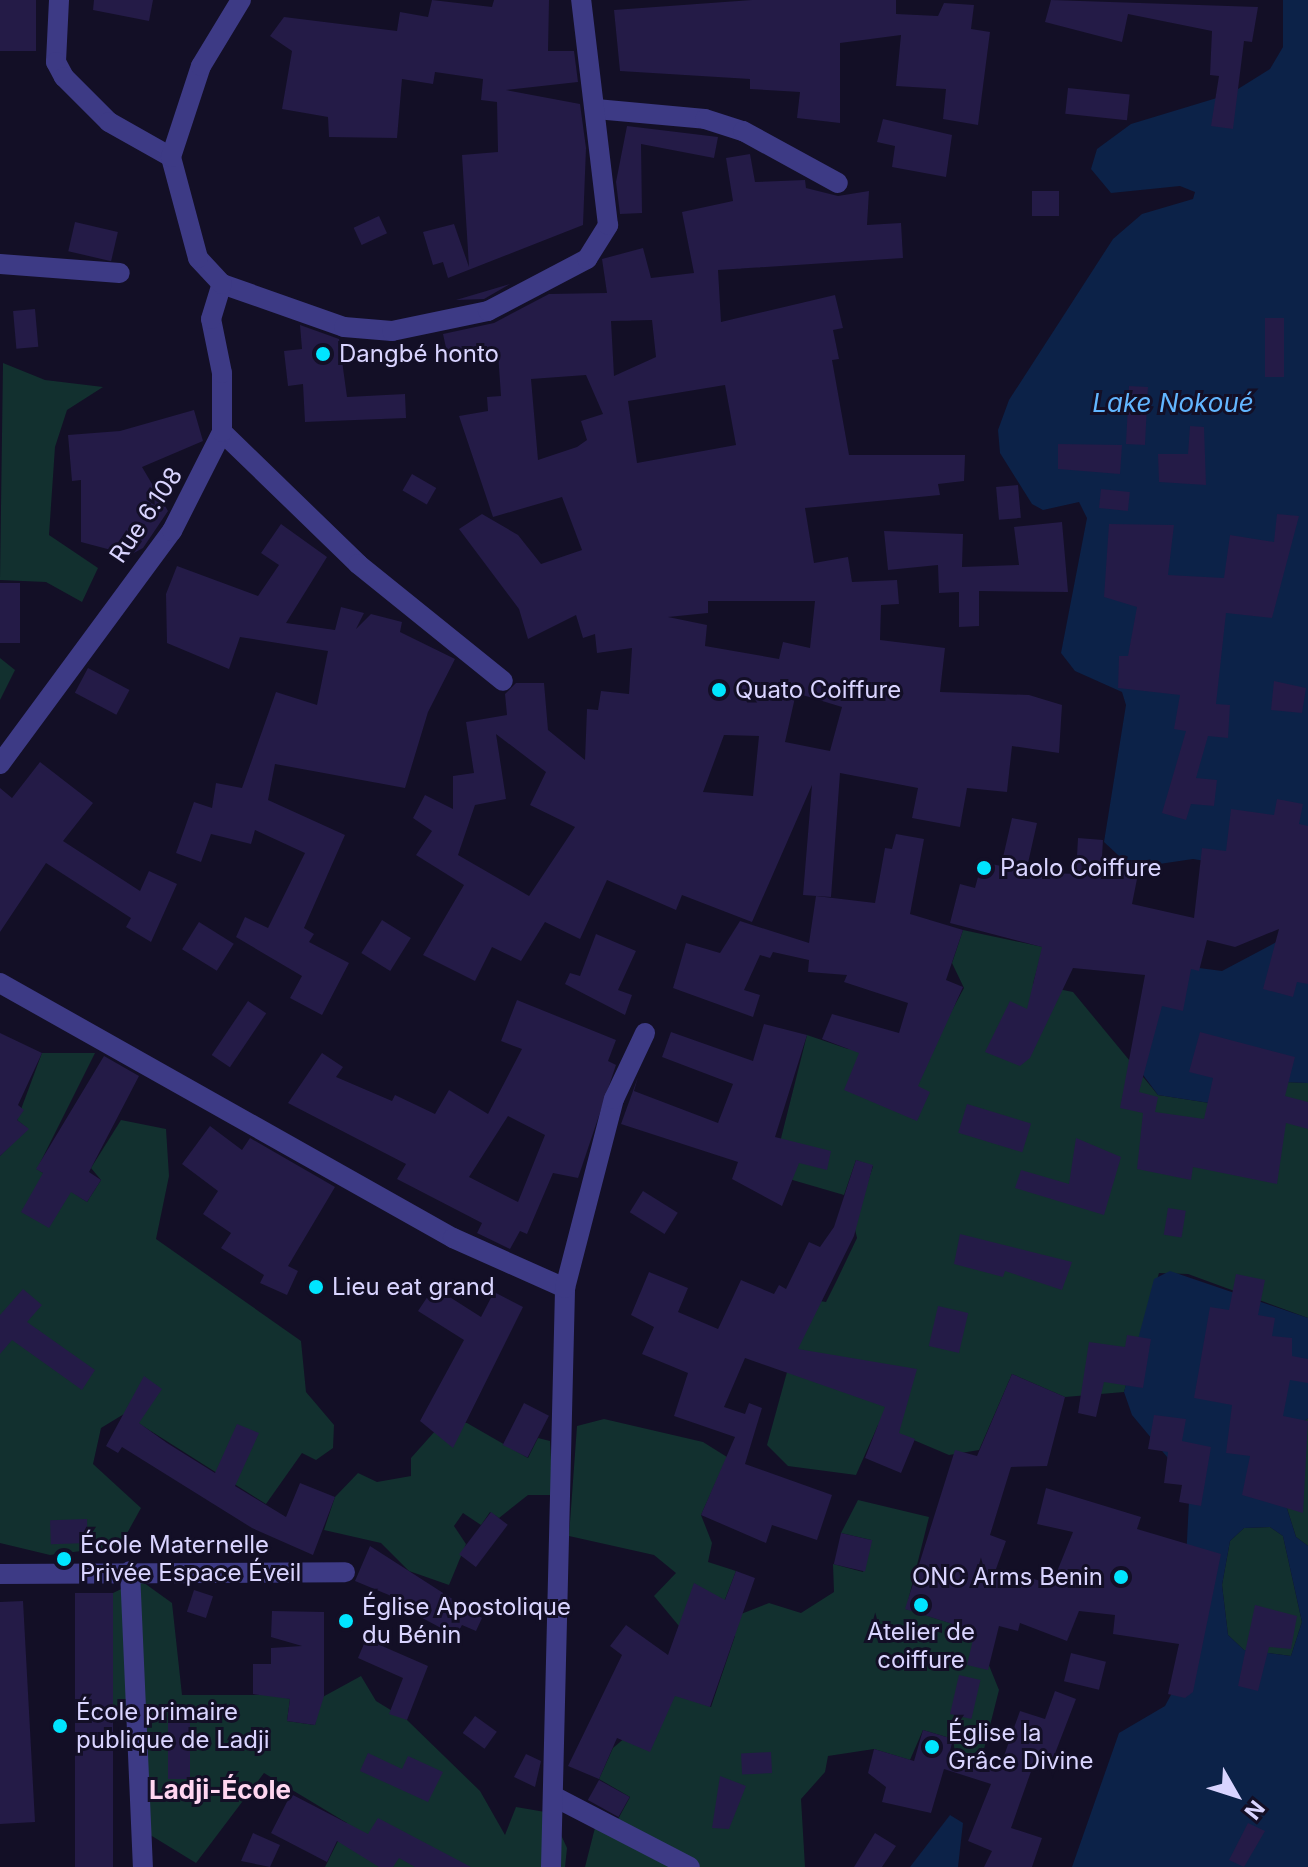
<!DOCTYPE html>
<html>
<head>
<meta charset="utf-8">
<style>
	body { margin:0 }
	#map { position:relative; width:1308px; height:1867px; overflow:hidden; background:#130f26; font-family:Inter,sans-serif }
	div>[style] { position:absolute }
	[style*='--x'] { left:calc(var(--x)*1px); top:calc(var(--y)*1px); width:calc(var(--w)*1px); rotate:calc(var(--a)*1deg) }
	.green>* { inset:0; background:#12302f }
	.water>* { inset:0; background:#0c2248 }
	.building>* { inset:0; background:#241b47; transform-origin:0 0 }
	.minor>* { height:20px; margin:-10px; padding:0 10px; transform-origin:10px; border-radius:10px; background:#3d3a85 }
	.dots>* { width:22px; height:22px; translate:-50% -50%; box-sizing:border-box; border:4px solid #130f26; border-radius:50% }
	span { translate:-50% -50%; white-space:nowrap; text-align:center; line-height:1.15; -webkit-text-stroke:6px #130f26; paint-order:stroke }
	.poi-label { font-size:24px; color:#d9d4ff }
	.left { translate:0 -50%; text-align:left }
	.right { translate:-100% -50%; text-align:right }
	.street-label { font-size:24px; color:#d9d4ff }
	.water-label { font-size:26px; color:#62b6ff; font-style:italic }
	.neighbourhood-label { font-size:26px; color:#ffd6f0; font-weight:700 }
	.north { position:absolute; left:1196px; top:1755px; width:80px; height:80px; -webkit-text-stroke:6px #130f26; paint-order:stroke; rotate:129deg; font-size:22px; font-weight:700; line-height:32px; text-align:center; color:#d9d4ff }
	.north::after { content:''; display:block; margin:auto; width:28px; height:36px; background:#d9d4ff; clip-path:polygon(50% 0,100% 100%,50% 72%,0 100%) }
</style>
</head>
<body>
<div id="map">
	<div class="green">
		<i style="clip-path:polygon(3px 363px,45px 380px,103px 387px,67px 410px,55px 447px,49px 535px,98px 568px,82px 602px,46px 582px,0 580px)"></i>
		<i style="clip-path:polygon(0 658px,15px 670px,0 700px)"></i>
		<i style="clip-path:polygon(963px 930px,1043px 947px,1033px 984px,1073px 992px,1158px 1095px,1242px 1108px,1284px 1082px,1308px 1083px,1308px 1318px,1188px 1274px,1159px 1273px,1124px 1392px,1065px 1397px,1012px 1374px,979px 1450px,949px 1455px,878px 1425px,856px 1475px,788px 1466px,767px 1445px,807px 1299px,826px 1302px,836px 1282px,857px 1238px,854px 1225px,873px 1166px,856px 1160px,844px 1195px,772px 1174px,807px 1035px,848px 1049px,936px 1040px,964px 988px,952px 963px)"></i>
		<i style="clip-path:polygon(42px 1053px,95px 1053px,37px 1169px,87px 1202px,101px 1180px,91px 1168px,121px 1120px,166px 1129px,169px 1176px,156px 1239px,301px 1341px,306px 1392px,334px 1425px,333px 1448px,316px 1460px,302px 1453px,266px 1504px,124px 1414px,101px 1428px,93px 1464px,141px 1508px,120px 1546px,50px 1555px,0 1543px,0 1156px,27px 1128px,17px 1120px)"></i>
		<i style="clip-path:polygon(1308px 1418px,1308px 1546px,1296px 1537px,1284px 1499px,1300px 1425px)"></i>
		<i style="clip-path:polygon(604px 1419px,703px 1442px,727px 1457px,701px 1515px,712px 1543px,708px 1562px,736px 1571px,722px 1607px,741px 1614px,769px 1603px,801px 1613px,834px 1592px,833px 1564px,863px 1572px,871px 1540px,841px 1533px,858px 1500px,929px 1517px,906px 1609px,975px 1631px,999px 1690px,981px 1761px,955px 1753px,953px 1739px,923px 1730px,910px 1760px,874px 1749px,828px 1756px,825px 1772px,801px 1799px,805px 1867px,585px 1867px,599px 1812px,617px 1821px,630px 1797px,599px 1779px,613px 1748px,675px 1695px,711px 1707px,735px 1636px,679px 1626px,654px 1596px,676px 1573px,654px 1555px,569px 1536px,577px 1426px)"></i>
		<i style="clip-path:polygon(444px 1421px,467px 1423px,528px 1458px,538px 1438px,550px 1441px,553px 1495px,528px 1495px,499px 1518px,490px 1512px,481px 1525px,463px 1513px,454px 1526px,466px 1544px,449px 1585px,409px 1571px,381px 1543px,324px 1530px,335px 1497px,358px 1473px,377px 1482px,411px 1476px,411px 1458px)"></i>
		<i style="clip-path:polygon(1244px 1528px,1270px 1527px,1283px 1536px,1302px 1622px,1291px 1656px,1244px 1650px,1228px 1635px,1222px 1585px,1230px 1541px)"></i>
		<i style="clip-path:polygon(140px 1580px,172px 1603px,182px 1695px,276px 1695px,290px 1699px,287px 1721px,315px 1725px,319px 1699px,361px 1676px,376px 1701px,407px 1720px,480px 1791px,505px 1835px,516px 1807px,551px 1813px,567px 1848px,565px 1867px,325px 1867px,347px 1823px,264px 1773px,196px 1863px,147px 1833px,147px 1722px,113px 1721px,113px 1593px)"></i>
	</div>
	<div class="water">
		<i style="clip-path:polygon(1283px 0,1308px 0,1308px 1083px,1284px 1082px,1242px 1108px,1158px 1095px,1132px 1060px,1184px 966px,1222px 971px,1284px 938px,1248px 868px,1193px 859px,1132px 868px,1104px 842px,1126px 705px,1122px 692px,1075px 671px,1061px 653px,1087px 518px,1079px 502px,1043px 510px,1032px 504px,1000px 453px,998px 430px,1009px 400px,1113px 239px,1142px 214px,1193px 199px,1195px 192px,1180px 186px,1111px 193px,1091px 169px,1097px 149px,1131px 124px,1230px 94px,1270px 69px,1283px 47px)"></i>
		<i style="clip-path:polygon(evenodd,1170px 1271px,1308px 1318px,1308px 1418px,1300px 1425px,1284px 1499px,1296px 1537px,1308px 1546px,1308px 1867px,1072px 1867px,1119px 1733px,1165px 1706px,1180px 1678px,1189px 1501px,1183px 1476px,1132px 1415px,1124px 1392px,1154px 1279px,1170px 1271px,1244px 1528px,1270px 1527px,1283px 1536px,1302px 1622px,1291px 1656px,1244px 1650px,1228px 1635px,1222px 1585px,1230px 1541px,1244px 1528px)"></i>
		<i style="clip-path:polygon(950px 1815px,963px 1823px,958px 1867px,910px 1867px)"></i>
	</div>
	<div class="building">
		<i style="left:0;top:0;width:36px;height:51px"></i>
		<i style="clip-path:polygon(94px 0,153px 0,149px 21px,93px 10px)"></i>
		<i style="clip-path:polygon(432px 0,492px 7px,494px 0,549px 0,548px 51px,574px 51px,578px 82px,506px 90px,580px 104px,586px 148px,583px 225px,448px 278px,443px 262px,433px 265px,423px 232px,454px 224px,469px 267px,462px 155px,498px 152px,497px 102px,481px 100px,483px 79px,435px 72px,433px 84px,402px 79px,397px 138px,329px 137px,328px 117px,282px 109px,292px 51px,270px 36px,284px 17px,397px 31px,400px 12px,428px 17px)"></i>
		<i style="clip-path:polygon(752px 0,896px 0,896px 14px,938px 16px,944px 3px,974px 5px,971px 29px,990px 32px,978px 125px,943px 119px,946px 89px,896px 86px,901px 35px,840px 43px,840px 123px,797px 118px,800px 92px,750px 89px,750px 79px,620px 71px,614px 10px)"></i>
		<i style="clip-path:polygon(1051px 0,1258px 7px,1252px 42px,1244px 41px,1233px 129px,1211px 126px,1219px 76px,1210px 75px,1212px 31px,1128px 14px,1122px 42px,1045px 22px)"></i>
		<i style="left:1068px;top:88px;width:62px;height:26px;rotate:6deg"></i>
		<i style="clip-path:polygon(883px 119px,952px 135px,946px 177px,892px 167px,895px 146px,877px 142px)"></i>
		<i style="clip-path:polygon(627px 126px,718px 137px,714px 158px,641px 144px,642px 213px,620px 214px,616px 182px)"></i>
		<i style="clip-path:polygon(evenodd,750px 154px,755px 182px,805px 180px,806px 188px,838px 196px,869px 191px,867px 225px,901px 223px,903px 258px,718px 270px,721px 322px,835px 295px,843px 328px,833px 330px,839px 359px,832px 360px,849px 455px,965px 455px,964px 481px,938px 484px,940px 495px,805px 508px,814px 563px,848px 557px,852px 582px,897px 580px,899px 604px,881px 605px,880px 640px,945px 648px,940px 692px,1029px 695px,1062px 705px,1059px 753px,1012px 746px,1007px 792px,967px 788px,960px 827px,912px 818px,918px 788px,840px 773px,831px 897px,803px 895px,812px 785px,752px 922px,682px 895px,676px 910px,607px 880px,580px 939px,545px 922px,521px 961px,492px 947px,475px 981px,423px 955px,464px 885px,416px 855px,432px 831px,413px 818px,425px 795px,453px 809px,453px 776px,474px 773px,466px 722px,507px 715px,505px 694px,516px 683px,544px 683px,548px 730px,585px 760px,587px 709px,598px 710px,601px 691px,629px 694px,632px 648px,597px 653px,595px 634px,583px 638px,576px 615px,528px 639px,519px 609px,459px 529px,482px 514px,518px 535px,541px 564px,582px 550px,562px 497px,493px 517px,459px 416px,488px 411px,487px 397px,501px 396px,498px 353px,488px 355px,487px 348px,448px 357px,443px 334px,494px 323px,549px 294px,607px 293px,602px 259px,643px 248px,651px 278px,694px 273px,682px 212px,733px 201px,726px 158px,750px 154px,652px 320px,656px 357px,614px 376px,611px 321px,652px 320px,750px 154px,586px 375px,603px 414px,581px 421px,587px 440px,577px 447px,538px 460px,531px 379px,586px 375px,750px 154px,725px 385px,736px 445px,637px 463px,628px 401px,725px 385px,750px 154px,708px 601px,815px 601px,810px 648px,783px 642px,779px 659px,705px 646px,707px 625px,668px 617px,708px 613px,708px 601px,750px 154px,796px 693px,842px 707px,830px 751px,785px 742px,796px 693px,750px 154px,496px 734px,546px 772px,530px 805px,575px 827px,529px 896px,458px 855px,475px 805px,506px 799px,496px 734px,750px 154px,724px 735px,759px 736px,753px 796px,703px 792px,724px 735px)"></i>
		<i style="left:1032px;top:191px;width:27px;height:25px"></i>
		<i style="left:379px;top:216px;width:19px;height:28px;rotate:65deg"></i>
		<i style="left:75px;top:222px;width:44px;height:30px;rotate:13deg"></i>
		<i style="clip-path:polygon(510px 284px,484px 299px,456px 300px)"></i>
		<i style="left:35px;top:309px;width:38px;height:22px;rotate:85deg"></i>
		<i style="left:1265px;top:318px;width:19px;height:59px"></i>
		<i style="clip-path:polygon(300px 325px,339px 339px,347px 397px,405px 394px,406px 418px,305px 422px,303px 384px,288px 386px,284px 351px,302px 349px)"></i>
		<i style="left:1129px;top:386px;width:19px;height:58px;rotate:3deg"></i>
		<i style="clip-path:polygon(194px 410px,203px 441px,142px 467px,168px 511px,143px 548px,130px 555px,81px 542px,81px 480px,72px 481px,68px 435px,120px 431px)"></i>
		<i style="clip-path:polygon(1190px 426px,1204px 427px,1206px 485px,1159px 482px,1158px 454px,1188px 454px)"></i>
		<i style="clip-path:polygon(1058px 444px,1122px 445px,1120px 474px,1058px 469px)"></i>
		<i style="left:412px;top:474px;width:28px;height:19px;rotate:30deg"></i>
		<i style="left:1018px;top:485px;width:33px;height:22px;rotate:85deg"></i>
		<i style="left:1101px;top:489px;width:29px;height:19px;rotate:6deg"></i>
		<i style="clip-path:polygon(1277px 514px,1299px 516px,1272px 618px,1226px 613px,1216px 704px,1230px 705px,1228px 738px,1208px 736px,1196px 778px,1217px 780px,1214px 806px,1191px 804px,1186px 820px,1162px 813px,1186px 731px,1174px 729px,1180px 695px,1118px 688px,1119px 656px,1128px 656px,1137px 607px,1104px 597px,1109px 524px,1174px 525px,1168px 575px,1224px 578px,1230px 535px,1274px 542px)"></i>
		<i style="clip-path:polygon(1062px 522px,1068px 592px,979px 591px,979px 626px,959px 627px,959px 592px,939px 593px,938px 565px,888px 570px,884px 531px,963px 534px,962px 567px,1019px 565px,1014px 527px)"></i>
		<i style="clip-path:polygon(281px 524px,327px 557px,286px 623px,335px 630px,341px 607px,364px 613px,356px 629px,371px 614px,402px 622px,400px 632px,455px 659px,428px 712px,405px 788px,275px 764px,268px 800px,345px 835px,304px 928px,314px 934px,309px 942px,349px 963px,322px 1015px,290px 998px,302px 976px,236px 937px,245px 917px,268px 928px,305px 853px,255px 830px,251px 844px,211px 834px,201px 862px,176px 853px,194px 802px,212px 808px,216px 783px,242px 788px,276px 692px,317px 705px,328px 651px,240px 637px,229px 669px,167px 643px,166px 594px,177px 566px,258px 596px,279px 565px,261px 553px)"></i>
		<i style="left:0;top:583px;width:20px;height:60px"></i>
		<i style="left:88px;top:668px;width:47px;height:28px;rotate:28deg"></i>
		<i style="clip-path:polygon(1274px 681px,1306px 688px,1302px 713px,1271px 710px)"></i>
		<i style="clip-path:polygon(40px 762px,93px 803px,63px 841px,140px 891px,149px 871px,177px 884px,151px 942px,126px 927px,131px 918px,46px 863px,0 932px,0 788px,12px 798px)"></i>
		<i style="clip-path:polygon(1277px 799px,1303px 804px,1299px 824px,1308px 826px,1308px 984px,1297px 982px,1293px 997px,1263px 989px,1279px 929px,1235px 947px,1207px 940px,1199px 971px,1191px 969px,1183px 1011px,1162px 1006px,1139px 1092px,1158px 1097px,1155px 1112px,1204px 1119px,1213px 1078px,1189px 1072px,1200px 1032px,1295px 1057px,1285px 1096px,1308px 1102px,1308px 1129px,1286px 1123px,1277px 1184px,1193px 1167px,1191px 1180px,1137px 1169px,1143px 1113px,1120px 1108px,1145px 975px,1073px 968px,1030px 1058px,1020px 1066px,985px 1052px,1010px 1001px,1027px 1009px,1042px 947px,950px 923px,960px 884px,975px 888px,982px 862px,1001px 866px,1012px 818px,1037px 823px,1026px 872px,1076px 874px,1078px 838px,1103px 840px,1102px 857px,1140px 864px,1132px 904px,1194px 918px,1202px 848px,1226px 851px,1231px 809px,1274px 815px)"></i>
		<i style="clip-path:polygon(896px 834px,924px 839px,910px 914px,963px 930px,946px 980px,963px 987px,918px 1086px,930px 1092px,917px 1121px,844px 1090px,859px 1053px,822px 1039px,832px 1014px,899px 1033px,908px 1003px,844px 982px,847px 975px,808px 972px,809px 960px,773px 952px,770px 958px,760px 955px,744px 990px,760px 995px,753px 1017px,673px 988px,686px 943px,720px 953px,740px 921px,809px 943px,816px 896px,875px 903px,885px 848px,892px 849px)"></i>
		<i style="left:382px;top:920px;width:34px;height:39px;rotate:32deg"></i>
		<i style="left:199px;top:922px;width:41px;height:32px;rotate:32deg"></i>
		<i style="clip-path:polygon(596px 934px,636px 951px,618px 990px,632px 995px,625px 1015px,565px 984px,570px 973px,580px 976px)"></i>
		<i style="clip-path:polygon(evenodd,517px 1000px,616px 1040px,608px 1061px,616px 1065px,578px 1178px,553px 1173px,527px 1234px,520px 1231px,510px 1249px,477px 1233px,482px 1223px,397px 1179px,406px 1164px,288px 1103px,322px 1053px,343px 1067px,336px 1077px,392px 1101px,395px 1095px,435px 1114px,449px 1090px,488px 1114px,522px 1049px,501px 1041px,517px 1000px,508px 1116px,545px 1135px,518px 1202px,469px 1177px,508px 1116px)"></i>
		<i style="left:248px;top:1001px;width:22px;height:65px;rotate:34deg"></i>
		<i style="clip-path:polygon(764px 1024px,807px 1035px,775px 1137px,831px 1151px,827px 1170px,799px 1163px,782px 1206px,732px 1179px,738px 1162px,621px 1124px,638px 1077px,634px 1091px,718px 1123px,733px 1084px,662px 1057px,671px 1032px,753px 1061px)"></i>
		<i style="clip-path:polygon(0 1033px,42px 1053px,18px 1105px,24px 1110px,17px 1120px,29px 1129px,0 1156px)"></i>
		<i style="clip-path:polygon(104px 1056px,139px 1076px,89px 1172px,101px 1180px,87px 1202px,71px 1192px,49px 1228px,21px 1212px,43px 1173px,36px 1169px)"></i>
		<i style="left:967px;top:1104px;width:67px;height:30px;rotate:17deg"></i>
		<i style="clip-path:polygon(210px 1126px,242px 1150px,250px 1138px,335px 1187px,288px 1266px,298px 1271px,287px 1295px,260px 1283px,264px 1275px,221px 1248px,231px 1233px,203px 1214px,218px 1191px,182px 1164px)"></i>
		<i style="clip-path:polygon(1076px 1138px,1121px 1157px,1104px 1215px,1015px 1188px,1021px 1170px,1069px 1184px)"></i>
		<i style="clip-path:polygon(856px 1160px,873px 1165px,854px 1236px,798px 1349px,917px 1369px,899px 1433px,915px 1439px,901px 1473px,865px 1458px,885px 1407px,745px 1358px,724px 1407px,745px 1414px,749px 1403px,762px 1408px,745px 1464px,832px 1495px,817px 1540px,772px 1525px,766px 1543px,701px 1515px,735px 1437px,674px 1416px,688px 1373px,642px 1354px,654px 1327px,631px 1315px,649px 1272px,688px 1288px,678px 1312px,718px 1329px,741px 1280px,774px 1294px,779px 1285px,786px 1289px,809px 1242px,820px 1247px,834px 1227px)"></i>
		<i style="left:643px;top:1191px;width:41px;height:25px;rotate:32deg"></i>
		<i style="left:1168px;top:1208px;width:18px;height:27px;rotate:9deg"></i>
		<i style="clip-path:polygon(960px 1234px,1072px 1262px,1062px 1290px,1005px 1271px,1003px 1277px,954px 1264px)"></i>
		<i style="clip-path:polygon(1236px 1274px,1265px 1280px,1258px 1315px,1275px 1318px,1272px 1336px,1292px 1338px,1292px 1356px,1308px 1359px,1308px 1383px,1290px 1380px,1283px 1416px,1308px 1421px,1303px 1513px,1242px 1495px,1250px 1456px,1226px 1453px,1232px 1405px,1194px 1398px,1210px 1307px,1229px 1310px)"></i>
		<i style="clip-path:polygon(434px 1287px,481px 1317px,494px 1292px,523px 1307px,453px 1448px,420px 1421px,464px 1340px,418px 1311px)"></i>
		<i style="clip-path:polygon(23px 1289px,42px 1305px,27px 1322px,95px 1370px,82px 1390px,12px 1340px,0 1354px,0 1315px)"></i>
		<i style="left:938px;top:1306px;width:31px;height:41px;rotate:13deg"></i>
		<i style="clip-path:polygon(1127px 1335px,1151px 1339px,1143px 1388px,1104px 1382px,1096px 1417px,1078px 1413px,1089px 1342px,1125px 1347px)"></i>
		<i style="clip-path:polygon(1012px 1374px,1065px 1397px,1047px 1466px,1011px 1467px,990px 1535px,1006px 1541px,996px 1569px,1052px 1584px,1073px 1532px,1037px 1524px,1046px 1488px,1141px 1517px,1137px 1529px,1221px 1554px,1193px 1692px,1185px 1698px,1168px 1694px,1179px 1644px,1113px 1634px,1115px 1615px,1079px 1611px,1067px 1641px,1020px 1623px,1018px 1631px,999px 1626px,988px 1670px,967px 1665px,975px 1631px,905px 1609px,955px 1450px,977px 1456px)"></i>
		<i style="clip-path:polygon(144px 1376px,162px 1389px,139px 1423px,167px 1443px,215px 1473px,237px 1424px,259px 1433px,235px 1486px,286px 1517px,300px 1483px,335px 1497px,313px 1555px,252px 1528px,122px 1447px,118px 1453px,106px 1446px)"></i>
		<i style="left:524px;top:1403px;width:28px;height:47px;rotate:27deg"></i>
		<i style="clip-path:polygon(1154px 1415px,1186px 1419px,1182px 1441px,1211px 1447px,1201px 1506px,1179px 1502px,1182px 1485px,1164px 1483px,1168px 1452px,1148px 1449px)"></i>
		<i style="left:491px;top:1512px;width:21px;height:53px;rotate:37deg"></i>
		<i style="left:87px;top:1519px;width:24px;height:37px;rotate:88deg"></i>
		<i style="left:841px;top:1533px;width:32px;height:32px;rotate:13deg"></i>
		<i style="clip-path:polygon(370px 1546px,482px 1618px,476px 1631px,462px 1625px,456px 1636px,411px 1612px,430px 1612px,355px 1581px)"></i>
		<i style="clip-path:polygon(736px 1571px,755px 1578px,710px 1707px,675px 1696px,650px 1752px,617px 1738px,599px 1779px,568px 1766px,622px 1655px,610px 1646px,626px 1625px,668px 1655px,694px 1583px,725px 1600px)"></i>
		<i style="left:194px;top:1590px;width:20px;height:23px;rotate:18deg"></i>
		<i style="left:113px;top:1593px;width:274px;height:38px;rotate:90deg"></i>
		<i style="clip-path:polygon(23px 1601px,35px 1822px,0 1824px,0 1602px)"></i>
		<i style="clip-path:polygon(1255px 1605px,1297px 1616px,1291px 1649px,1269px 1647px,1258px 1691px,1238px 1686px)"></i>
		<i style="clip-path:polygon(272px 1611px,324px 1612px,324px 1696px,315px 1725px,287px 1721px,290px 1699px,253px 1694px,253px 1664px,271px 1664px,271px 1648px,302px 1646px,271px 1637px)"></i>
		<i style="clip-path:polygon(366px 1639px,428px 1666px,407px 1720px,389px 1714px,403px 1678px,358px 1658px)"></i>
		<i style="left:1071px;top:1653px;width:36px;height:29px;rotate:14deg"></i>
		<i style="left:959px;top:1675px;width:22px;height:40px;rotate:13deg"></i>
		<i style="clip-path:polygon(1055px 1691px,1076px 1699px,1049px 1769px,1034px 1763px,1011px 1828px,1042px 1838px,1032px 1867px,984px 1867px,992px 1851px,968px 1841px,991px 1784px,944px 1769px,931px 1813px,882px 1802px,886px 1787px,868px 1773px,874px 1749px,914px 1761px,923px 1730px,953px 1739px,950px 1751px,1000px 1767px,1020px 1711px,1045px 1719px)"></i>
		<i style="left:190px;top:1716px;width:63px;height:22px;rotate:90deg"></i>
		<i style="left:475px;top:1716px;width:27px;height:21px;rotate:36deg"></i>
		<i style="left:771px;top:1752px;width:21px;height:30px;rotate:87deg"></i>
		<i style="clip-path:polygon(368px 1753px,402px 1769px,408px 1756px,443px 1772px,428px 1802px,360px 1771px)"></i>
		<i style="clip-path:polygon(526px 1754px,541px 1761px,535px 1787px,514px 1777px)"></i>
		<i style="clip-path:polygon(720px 1776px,746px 1786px,729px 1829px,712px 1828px)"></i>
		<i style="left:599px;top:1780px;width:35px;height:23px;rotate:29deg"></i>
		<i style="clip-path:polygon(291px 1794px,368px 1834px,378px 1818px,471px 1867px,415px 1867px,399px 1858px,393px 1867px,379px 1867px,337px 1841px,327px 1862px,271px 1833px)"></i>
		<i style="clip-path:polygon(1248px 1823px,1265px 1831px,1244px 1867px,1229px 1860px)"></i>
		<i style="clip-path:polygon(253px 1833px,280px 1845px,270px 1867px,241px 1861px)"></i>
		<i style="clip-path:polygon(875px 1833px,896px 1846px,882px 1867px,854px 1867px)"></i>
	</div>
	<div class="minor">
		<i style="--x:59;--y:0;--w:62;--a:92.8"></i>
		<i style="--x:56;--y:62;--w:17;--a:62"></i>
		<i style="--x:64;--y:77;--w:64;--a:45"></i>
		<i style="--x:109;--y:122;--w:71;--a:29.4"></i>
		<i style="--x:596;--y:109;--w:109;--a:5.2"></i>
		<i style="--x:705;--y:119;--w:40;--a:18"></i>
		<i style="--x:743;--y:131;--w:108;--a:28.7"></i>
		<i style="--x:0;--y:264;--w:120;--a:4.3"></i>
		<i style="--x:222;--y:284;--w:129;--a:19.4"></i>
		<i style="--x:344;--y:327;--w:48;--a:4.8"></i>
		<i style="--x:392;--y:331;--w:98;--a:-11.8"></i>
		<i style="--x:488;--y:311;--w:112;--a:-27.7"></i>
		<i style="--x:587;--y:259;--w:40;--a:-58"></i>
		<i style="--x:608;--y:225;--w:227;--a:-96.8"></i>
		<i style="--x:222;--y:432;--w:190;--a:44.1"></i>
		<i style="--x:358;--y:564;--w:186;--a:38.9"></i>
		<i style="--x:0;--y:764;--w:290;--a:-53.6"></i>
		<i style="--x:172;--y:531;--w:111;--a:-63.2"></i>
		<i style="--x:222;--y:432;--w:59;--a:-90"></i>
		<i style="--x:222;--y:373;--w:55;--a:-101.5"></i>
		<i style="--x:211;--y:319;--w:37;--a:-73"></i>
		<i style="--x:222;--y:284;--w:35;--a:-133"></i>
		<i style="--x:198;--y:258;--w:105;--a:-105"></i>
		<i style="--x:171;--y:157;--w:96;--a:-71.8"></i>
		<i style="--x:201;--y:66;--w:77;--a:-58.8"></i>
		<i style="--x:0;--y:983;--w:520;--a:29.38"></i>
		<i style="--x:453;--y:1238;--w:123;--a:24.1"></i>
		<i style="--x:130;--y:1571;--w:296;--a:87.5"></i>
		<i style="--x:0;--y:1574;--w:345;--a:-0.3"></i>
		<i style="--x:553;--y:1796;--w:154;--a:27.4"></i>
		<i style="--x:551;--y:1867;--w:579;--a:-88.61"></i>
		<i style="--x:565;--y:1288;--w:195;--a:-75.5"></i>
		<i style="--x:614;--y:1099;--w:73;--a:-64.8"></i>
	</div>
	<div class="dots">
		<i style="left:323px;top:354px;background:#00e5ff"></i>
		<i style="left:719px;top:690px;background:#00e5ff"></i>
		<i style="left:984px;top:868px;background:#00e5ff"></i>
		<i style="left:316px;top:1287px;background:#00e5ff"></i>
		<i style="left:64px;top:1559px;background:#00e5ff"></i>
		<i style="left:1121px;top:1577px;background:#00e5ff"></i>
		<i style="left:921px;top:1605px;background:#00e5ff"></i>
		<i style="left:346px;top:1621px;background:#00e5ff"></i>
		<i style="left:60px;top:1726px;background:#00e5ff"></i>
		<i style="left:932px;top:1747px;background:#00e5ff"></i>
	</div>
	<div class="poi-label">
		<span class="left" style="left:339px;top:354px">Dangbé honto</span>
		<span class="left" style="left:735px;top:690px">Quato Coiffure</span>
		<span class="left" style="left:1000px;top:868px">Paolo Coiffure</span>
		<span class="left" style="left:332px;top:1287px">Lieu eat grand</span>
		<span class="left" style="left:80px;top:1559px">École Maternelle<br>Privée Espace Éveil</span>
		<span class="right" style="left:1103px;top:1577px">ONC Arms Benin</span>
		<span class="left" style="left:362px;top:1621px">Église Apostolique<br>du Bénin</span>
		<span style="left:921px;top:1646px">Atelier de<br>coiffure</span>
		<span class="left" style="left:76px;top:1726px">École primaire<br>publique de Ladji</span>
		<span class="left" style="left:948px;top:1747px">Église la<br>Grâce Divine</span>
	</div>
	<div class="street-label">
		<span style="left:146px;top:515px;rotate:-56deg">Rue 6.108</span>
	</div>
	<div class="water-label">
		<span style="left:1173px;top:403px">Lake Nokoué</span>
	</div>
	<div class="neighbourhood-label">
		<span style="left:220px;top:1790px">Ladji-École</span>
	</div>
	<div class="north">N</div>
</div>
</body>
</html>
